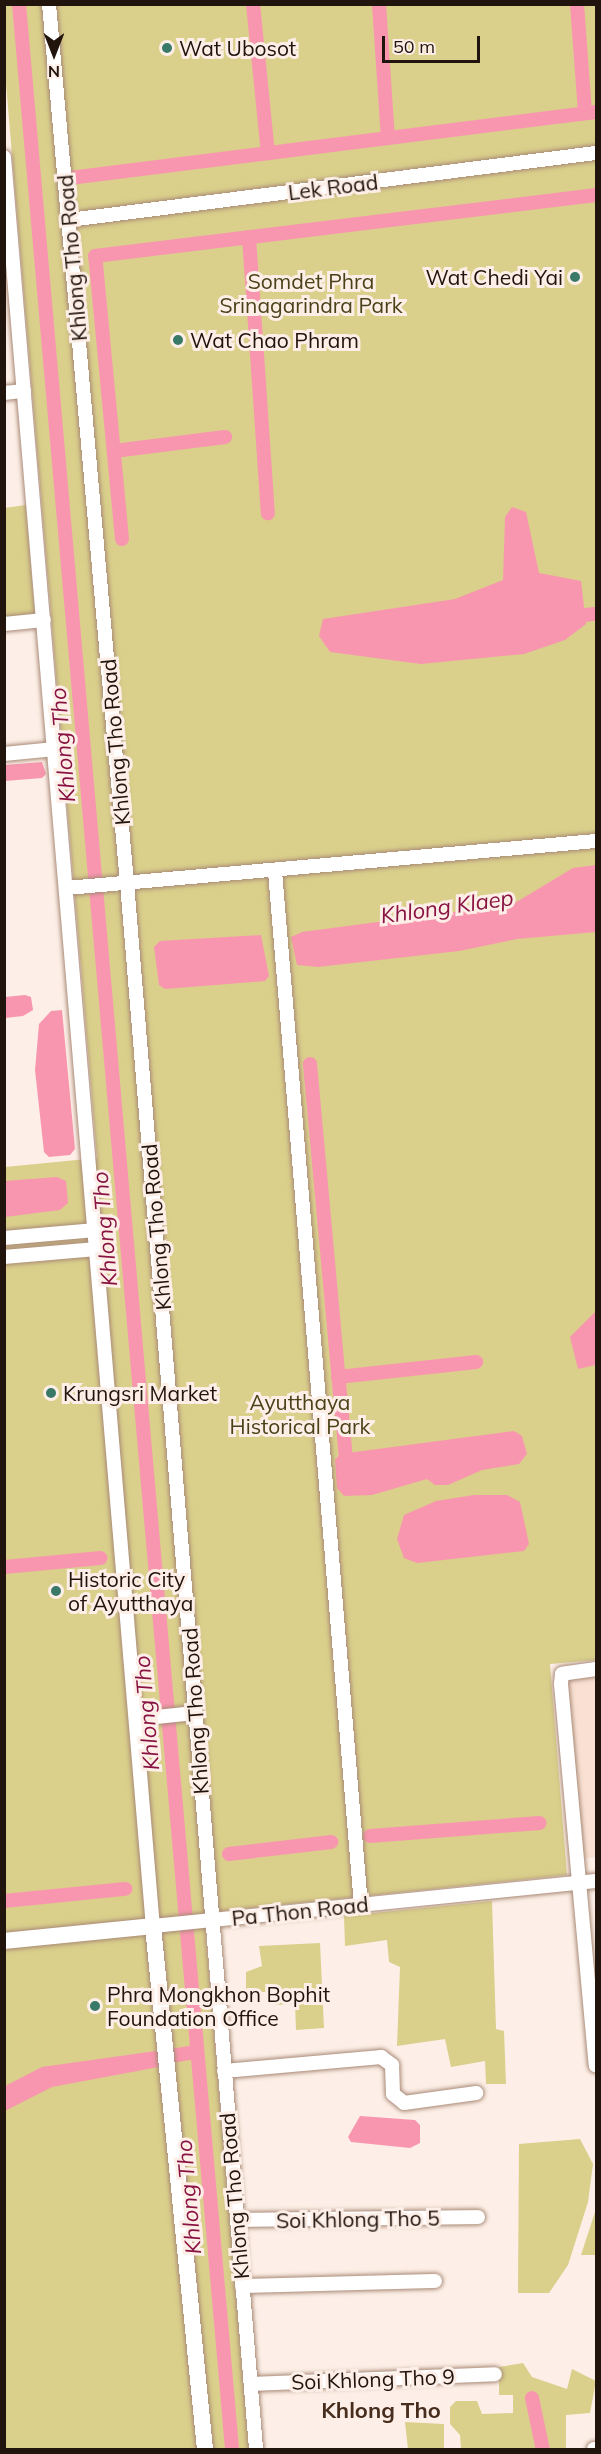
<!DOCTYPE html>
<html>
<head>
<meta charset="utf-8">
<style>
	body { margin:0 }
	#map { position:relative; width:601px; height:2454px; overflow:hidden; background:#fdefe7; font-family:Mulish,sans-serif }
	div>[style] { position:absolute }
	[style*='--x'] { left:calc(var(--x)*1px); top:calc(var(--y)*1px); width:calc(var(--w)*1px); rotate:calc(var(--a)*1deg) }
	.built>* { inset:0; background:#f9e0d2 }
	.green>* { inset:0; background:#dacf8b }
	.water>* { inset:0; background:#f996af }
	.canal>* { height:14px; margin:-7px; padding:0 7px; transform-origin:7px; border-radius:7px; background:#f996af }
	.roads { filter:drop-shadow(0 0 2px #a98a77) drop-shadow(0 0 2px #a98a77) }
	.minor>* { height:14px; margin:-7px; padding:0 7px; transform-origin:7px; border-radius:7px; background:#fff }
	.major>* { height:16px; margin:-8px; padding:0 8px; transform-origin:8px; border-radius:8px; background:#fff }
	.dots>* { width:16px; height:16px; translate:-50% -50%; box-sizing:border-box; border:3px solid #fdefe7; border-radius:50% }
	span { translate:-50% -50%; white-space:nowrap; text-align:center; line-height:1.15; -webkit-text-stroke:6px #fdefe7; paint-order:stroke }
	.poi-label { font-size:21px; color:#20140d }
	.left { translate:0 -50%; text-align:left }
	.right { translate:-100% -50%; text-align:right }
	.street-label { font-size:21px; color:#20140d }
	.park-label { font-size:21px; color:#494218 }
	.water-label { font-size:22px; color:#881342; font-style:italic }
	.neighbourhood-label { font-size:22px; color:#472d1d; font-weight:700 }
	.frame { position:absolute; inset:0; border:6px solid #20140d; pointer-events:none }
	.north { position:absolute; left:24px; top:24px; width:60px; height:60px; -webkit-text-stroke:4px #fdefe7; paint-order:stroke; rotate:180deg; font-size:16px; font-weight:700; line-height:24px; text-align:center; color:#20140d }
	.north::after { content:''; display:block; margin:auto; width:21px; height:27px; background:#20140d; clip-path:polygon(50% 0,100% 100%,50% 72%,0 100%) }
	.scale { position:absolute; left:382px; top:36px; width:98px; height:27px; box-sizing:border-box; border:3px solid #20140d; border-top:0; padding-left:8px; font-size:18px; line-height:21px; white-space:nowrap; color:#20140d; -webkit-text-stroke:4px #fdefe7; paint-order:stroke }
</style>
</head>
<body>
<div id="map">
	<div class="built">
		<i style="clip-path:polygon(596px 1677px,596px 1857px,580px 1859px,566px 1684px,569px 1679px)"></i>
	</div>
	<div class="green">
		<i style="clip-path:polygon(5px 5px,596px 5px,596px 1660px,550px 1664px,567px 1875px,204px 1913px,249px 2449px,5px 2450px,5px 1167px,97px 1158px,5px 72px)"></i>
		<i style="clip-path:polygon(26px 505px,35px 615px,5px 618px,4px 508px)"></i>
		<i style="clip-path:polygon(492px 1901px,496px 2029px,504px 2031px,506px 2084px,486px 2084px,485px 2061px,451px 2067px,445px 2039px,397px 2046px,400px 1967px,389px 1962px,387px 1940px,345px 1946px,344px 1916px)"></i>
		<i style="clip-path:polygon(320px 1943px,324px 2028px,296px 2030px,295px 2004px,272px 2005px,273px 1992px,246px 1992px,246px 1972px,262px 1966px,259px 1946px)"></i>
		<i style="clip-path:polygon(580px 2139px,593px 2164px,588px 2202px,568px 2265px,549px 2293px,518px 2293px,519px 2144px)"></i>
		<i style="clip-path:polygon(596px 2209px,596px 2255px,581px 2255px)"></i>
		<i style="clip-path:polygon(523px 2363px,532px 2377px,567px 2389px,572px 2369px,596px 2381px,590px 2413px,566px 2415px,566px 2449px,461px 2449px,460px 2435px,450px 2424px,450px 2407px,456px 2401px,477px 2401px,482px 2414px,513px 2413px,513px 2395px,499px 2395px,499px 2367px)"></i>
		<i style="clip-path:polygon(405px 2422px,444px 2424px,444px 2449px,408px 2449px)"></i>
	</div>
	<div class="water">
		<i style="clip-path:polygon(512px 507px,526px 512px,539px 573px,581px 581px,586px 624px,565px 640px,524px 654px,421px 664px,330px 652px,319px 636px,323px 619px,455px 599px,503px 580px,505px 517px)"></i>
		<i style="clip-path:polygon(42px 762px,46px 774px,42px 778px,5px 781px,5px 765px)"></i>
		<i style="clip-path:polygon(596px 865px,596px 932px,517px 939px,459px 951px,318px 967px,297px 965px,291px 937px,302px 932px,513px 904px,573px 868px)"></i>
		<i style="clip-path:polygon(261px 935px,269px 976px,265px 981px,165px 989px,159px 985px,154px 947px,160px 941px)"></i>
		<i style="clip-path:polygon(25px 995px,31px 997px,33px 1010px,23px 1016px,5px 1018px,5px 997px)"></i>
		<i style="clip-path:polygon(62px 1010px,75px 1149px,70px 1155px,49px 1157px,44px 1152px,35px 1070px,39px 1024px,51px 1011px)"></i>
		<i style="clip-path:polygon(57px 1177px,66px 1181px,68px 1203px,60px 1210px,5px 1217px,5px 1181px)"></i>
		<i style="clip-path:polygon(596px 1311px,596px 1365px,578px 1369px,570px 1337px)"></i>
		<i style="clip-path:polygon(514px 1431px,522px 1436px,527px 1454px,519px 1464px,482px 1470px,448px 1485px,435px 1485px,427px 1479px,372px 1495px,344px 1496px,337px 1488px,335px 1460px,340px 1454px)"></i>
		<i style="clip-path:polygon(474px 1495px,507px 1495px,520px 1502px,529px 1544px,524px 1551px,417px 1563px,404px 1558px,397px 1539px,404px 1515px,436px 1501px)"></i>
		<i style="clip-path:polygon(163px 2050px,164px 2066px,52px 2087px,5px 2111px,5px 2086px,42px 2067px)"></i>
		<i style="clip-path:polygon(360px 2116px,415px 2120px,420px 2125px,420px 2143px,410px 2148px,351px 2142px,348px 2137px)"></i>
	</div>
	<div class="canal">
		<i style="--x:19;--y:4;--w:2455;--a:85.02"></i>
		<i style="--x:253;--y:4;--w:150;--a:84.3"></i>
		<i style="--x:379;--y:4;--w:134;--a:86.2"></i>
		<i style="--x:577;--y:4;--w:109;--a:85.8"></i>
		<i style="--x:70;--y:178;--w:530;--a:-7.15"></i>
		<i style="--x:249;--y:237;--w:277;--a:86.1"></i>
		<i style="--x:4;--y:254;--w:1;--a:0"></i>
		<i style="--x:114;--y:451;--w:112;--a:-7.2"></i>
		<i style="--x:122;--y:539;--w:284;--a:-95.4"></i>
		<i style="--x:95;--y:256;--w:505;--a:-6.94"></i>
		<i style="--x:569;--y:617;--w:24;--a:-7"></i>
		<i style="--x:310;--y:1064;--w:409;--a:84.8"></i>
		<i style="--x:338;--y:1377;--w:139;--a:-6.2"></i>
		<i style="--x:4;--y:1567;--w:97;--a:-5.3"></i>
		<i style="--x:370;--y:1836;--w:170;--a:-4.4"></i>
		<i style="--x:229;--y:1854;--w:103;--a:-6.7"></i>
		<i style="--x:4;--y:1901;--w:122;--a:-5.7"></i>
		<i style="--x:158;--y:2058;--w:39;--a:-9"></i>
		<i style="--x:532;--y:2398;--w:53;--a:78.1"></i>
	</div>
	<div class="roads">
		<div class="minor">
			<i style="--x:49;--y:4;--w:882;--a:84.93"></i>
			<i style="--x:127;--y:883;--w:1572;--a:85.29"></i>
			<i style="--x:4;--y:157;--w:1775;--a:85.19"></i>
			<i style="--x:153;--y:1926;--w:445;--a:-5.8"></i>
			<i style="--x:69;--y:220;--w:531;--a:-7.25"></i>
			<i style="--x:4;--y:393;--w:20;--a:-6"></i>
			<i style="--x:4;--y:624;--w:40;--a:-5.7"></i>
			<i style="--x:4;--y:754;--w:51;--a:-5.6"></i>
			<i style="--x:275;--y:871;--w:1038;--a:85.25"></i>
			<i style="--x:67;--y:888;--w:531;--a:-5.08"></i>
			<i style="--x:4;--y:1238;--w:92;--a:-5"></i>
			<i style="--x:4;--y:1257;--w:93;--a:-4.9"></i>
			<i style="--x:596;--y:1669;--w:34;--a:172"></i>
			<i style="--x:562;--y:1674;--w:10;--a:96"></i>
			<i style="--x:561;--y:1684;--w:383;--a:84.8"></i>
			<i style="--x:137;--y:1719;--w:58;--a:-5.9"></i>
			<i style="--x:224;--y:2071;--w:158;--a:-5.1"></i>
			<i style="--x:381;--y:2057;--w:14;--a:36"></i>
			<i style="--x:392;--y:2065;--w:29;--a:88"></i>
			<i style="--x:393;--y:2094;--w:14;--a:39"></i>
			<i style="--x:404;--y:2103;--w:73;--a:-7.9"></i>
			<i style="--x:237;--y:2220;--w:241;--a:-0.7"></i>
			<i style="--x:242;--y:2286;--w:193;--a:-1.5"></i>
			<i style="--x:251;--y:2384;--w:244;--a:-2.3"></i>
			<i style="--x:594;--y:2449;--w:2;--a:0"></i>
		</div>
		<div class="major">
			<i style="--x:4;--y:1941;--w:150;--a:-5.7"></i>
			<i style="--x:153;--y:1926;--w:527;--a:84.33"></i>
		</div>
	</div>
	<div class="dots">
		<i style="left:167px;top:48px;background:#397968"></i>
		<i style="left:575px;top:277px;background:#397968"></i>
		<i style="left:178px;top:340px;background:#397968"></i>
		<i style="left:51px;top:1393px;background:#397968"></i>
		<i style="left:56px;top:1591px;background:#397968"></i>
		<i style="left:95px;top:2006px;background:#397968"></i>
	</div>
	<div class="poi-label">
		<span class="left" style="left:179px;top:48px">Wat Ubosot</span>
		<span class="right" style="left:563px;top:277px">Wat Chedi Yai</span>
		<span class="left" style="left:190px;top:340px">Wat Chao Phram</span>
		<span class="left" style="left:63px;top:1393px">Krungsri Market</span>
		<span class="left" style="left:68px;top:1591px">Historic City<br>of Ayutthaya</span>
		<span class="left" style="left:107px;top:2006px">Phra Mongkhon Bophit<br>Foundation Office</span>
	</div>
	<div class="street-label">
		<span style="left:333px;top:187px;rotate:-7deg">Lek Road</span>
		<span style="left:72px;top:258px;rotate:-95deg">Khlong Tho Road</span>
		<span style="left:115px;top:742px;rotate:-95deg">Khlong Tho Road</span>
		<span style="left:156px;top:1227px;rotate:-95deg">Khlong Tho Road</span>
		<span style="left:195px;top:1711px;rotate:-94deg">Khlong Tho Road</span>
		<span style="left:300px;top:1911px;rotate:-6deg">Pa Thon Road</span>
		<span style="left:234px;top:2196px;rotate:-95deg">Khlong Tho Road</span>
		<span style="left:358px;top:2219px;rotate:-1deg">Soi Khlong Tho 5</span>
		<span style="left:373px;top:2379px;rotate:-2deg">Soi Khlong Tho 9</span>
	</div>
	<div class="park-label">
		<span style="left:311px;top:293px">Somdet Phra<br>Srinagarindra Park</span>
		<span style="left:300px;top:1414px">Ayutthaya<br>Historical Park</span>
	</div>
	<div class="water-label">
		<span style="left:63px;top:745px;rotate:-95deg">Khlong Tho</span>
		<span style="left:447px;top:907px;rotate:-8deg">Khlong Klaep</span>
		<span style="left:105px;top:1229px;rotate:-95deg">Khlong Tho</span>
		<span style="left:147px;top:1713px;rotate:-95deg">Khlong Tho</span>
		<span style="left:189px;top:2197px;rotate:-95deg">Khlong Tho</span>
	</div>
	<div class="neighbourhood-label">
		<span style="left:381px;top:2411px">Khlong Tho</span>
	</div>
	<div class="frame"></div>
	<div class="north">N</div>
	<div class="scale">50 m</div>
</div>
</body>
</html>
